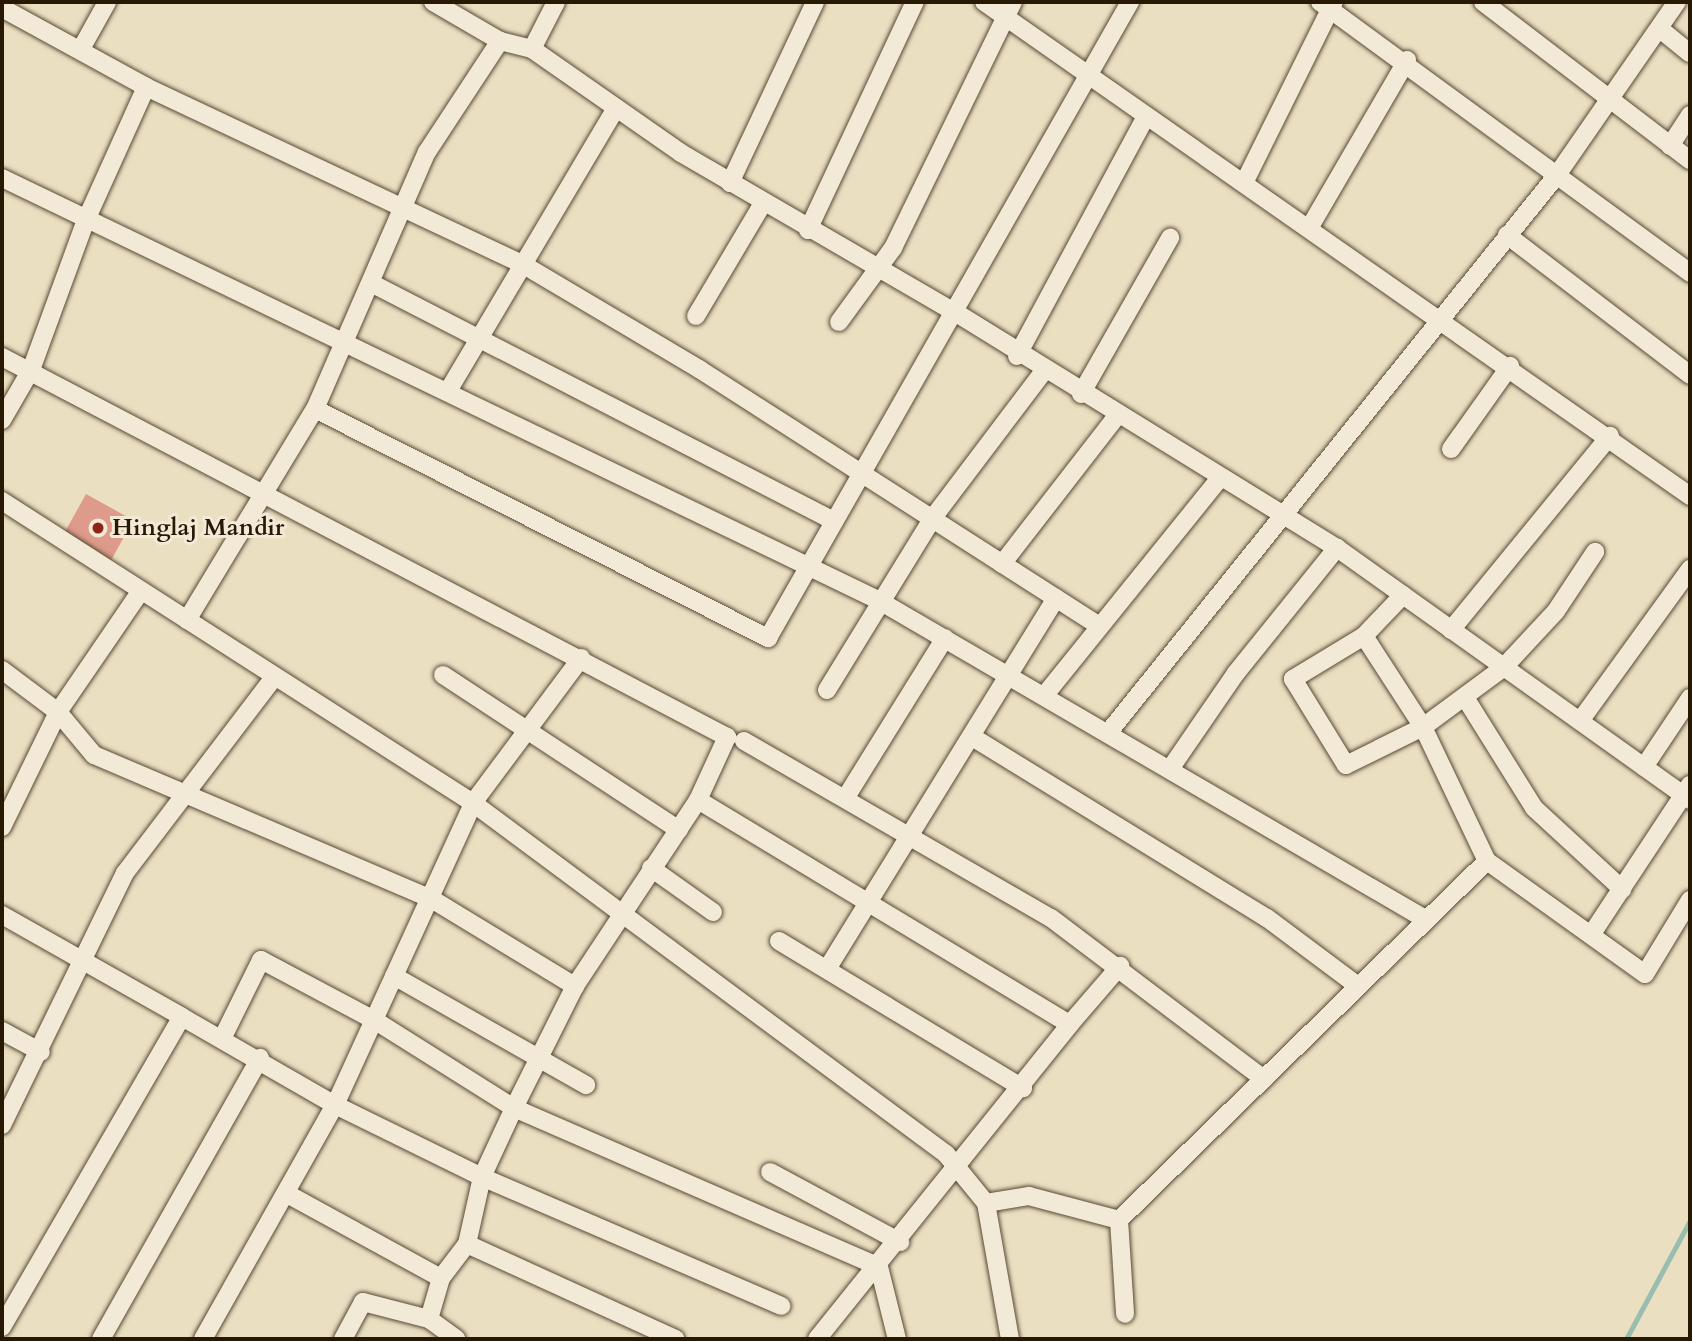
<!DOCTYPE html>
<html>
<head>
<meta charset="utf-8">
<style>
	body { margin:0 }
	#map { position:relative; width:1692px; height:1341px; overflow:hidden; background:#ebdfc2; font-family:Cardo,serif }
	div>[style] { position:absolute }
	[style*='--x'] { left:calc(var(--x)*1px); top:calc(var(--y)*1px); width:calc(var(--w)*1px); rotate:calc(var(--a)*1deg) }
	.stream>* { height:5px; margin:-2.5px; padding:0 2.5px; transform-origin:2.5px; border-radius:2.5px; background:#99bdaf }
	.building>* { inset:0; background:#de9a8a; transform-origin:0 0 }
	.roads { filter:drop-shadow(0 0 2px #584a34) drop-shadow(0 0 2px #584a34) }
	.minor>* { height:18px; margin:-9px; padding:0 9px; transform-origin:9px; border-radius:9px; background:#f2ead7 }
	.dots>* { width:19px; height:19px; translate:-50% -50%; box-sizing:border-box; border:4px solid #f2ead7; border-radius:50% }
	span { translate:-50% -50%; white-space:nowrap; text-align:center; line-height:1.15; -webkit-text-stroke:6px #f2ead7; paint-order:stroke }
	.poi-label { font-size:24px; color:#271904; font-weight:700 }
	.left { translate:0 -50%; text-align:left }
	.frame { position:absolute; inset:0; border:4px solid #271904; pointer-events:none }
</style>
</head>
<body>
<div id="map">
	<div class="stream">
		<i style="--x:1626;--y:1339;--w:135;--a:-61.7"></i>
	</div>
	<div class="building">
		<i style="left:86px;top:494px;width:54px;height:48px;rotate:29deg"></i>
	</div>
	<div class="roads">
		<div class="minor">
			<i style="--x:433;--y:2;--w:78;--a:30.2"></i>
			<i style="--x:500;--y:41;--w:33;--a:14"></i>
			<i style="--x:532;--y:49;--w:182;--a:34.9"></i>
			<i style="--x:681;--y:153;--w:320;--a:30.2"></i>
			<i style="--x:958;--y:314;--w:445;--a:31.7"></i>
			<i style="--x:1337;--y:548;--w:434;--a:35.5"></i>
			<i style="--x:984;--y:2;--w:862;--a:34.98"></i>
			<i style="--x:1320;--y:2;--w:459;--a:36.2"></i>
			<i style="--x:1483;--y:2;--w:260;--a:37.4"></i>
			<i style="--x:2;--y:8;--w:164;--a:28.7"></i>
			<i style="--x:146;--y:87;--w:418;--a:25.2"></i>
			<i style="--x:524;--y:265;--w:204;--a:30.7"></i>
			<i style="--x:699;--y:369;--w:476;--a:32.7"></i>
			<i style="--x:1660;--y:29;--w:38;--a:39"></i>
			<i style="--x:81;--y:49;--w:54;--a:-61"></i>
			<i style="--x:532;--y:49;--w:53;--a:-62.9"></i>
			<i style="--x:1670;--y:146;--w:37;--a:-57"></i>
			<i style="--x:2;--y:178;--w:972;--a:25.72"></i>
			<i style="--x:878;--y:600;--w:633;--a:30.25"></i>
			<i style="--x:1245;--y:181;--w:200;--a:-63.6"></i>
			<i style="--x:730;--y:183;--w:200;--a:-64.8"></i>
			<i style="--x:1311;--y:225;--w:191;--a:-59.8"></i>
			<i style="--x:808;--y:230;--w:252;--a:-64.9"></i>
			<i style="--x:1507;--y:235;--w:230;--a:37.4"></i>
			<i style="--x:371;--y:283;--w:521;--a:27.2"></i>
			<i style="--x:696;--y:316;--w:131;--a:-59.3"></i>
			<i style="--x:839;--y:322;--w:92;--a:-53.9"></i>
			<i style="--x:893;--y:248;--w:274;--a:-64"></i>
			<i style="--x:1017;--y:356;--w:272;--a:-61.7"></i>
			<i style="--x:2;--y:357;--w:819;--a:27.66"></i>
			<i style="--x:727;--y:737;--w:69;--a:114.7"></i>
			<i style="--x:698;--y:800;--w:223;--a:123.5"></i>
			<i style="--x:575;--y:986;--w:136;--a:116.6"></i>
			<i style="--x:514;--y:1108;--w:165;--a:-147.8"></i>
			<i style="--x:374;--y:1020;--w:128;--a:-152"></i>
			<i style="--x:261;--y:960;--w:86;--a:116.3"></i>
			<i style="--x:448;--y:391;--w:329;--a:-59.3"></i>
			<i style="--x:1081;--y:394;--w:180;--a:-60.3"></i>
			<i style="--x:315;--y:409;--w:508;--a:26.82"></i>
			<i style="--x:768;--y:638;--w:732;--a:-60.35"></i>
			<i style="--x:2;--y:420;--w:58;--a:-59.9"></i>
			<i style="--x:31;--y:370;--w:160;--a:-69.9"></i>
			<i style="--x:86;--y:220;--w:146;--a:-65.7"></i>
			<i style="--x:1451;--y:449;--w:102;--a:-54.6"></i>
			<i style="--x:2;--y:501;--w:560;--a:32.67"></i>
			<i style="--x:473;--y:803;--w:589;--a:36.58"></i>
			<i style="--x:946;--y:1154;--w:63;--a:50.8"></i>
			<i style="--x:986;--y:1203;--w:138;--a:80"></i>
			<i style="--x:1002;--y:564;--w:187;--a:-52.2"></i>
			<i style="--x:1403;--y:595;--w:57;--a:133.6"></i>
			<i style="--x:1364;--y:636;--w:83;--a:148.8"></i>
			<i style="--x:1293;--y:679;--w:101;--a:58.4"></i>
			<i style="--x:1346;--y:765;--w:86;--a:-26.3"></i>
			<i style="--x:1423;--y:727;--w:101;--a:-36.5"></i>
			<i style="--x:1504;--y:667;--w:76;--a:-47.1"></i>
			<i style="--x:1556;--y:611;--w:71;--a:-56.5"></i>
			<i style="--x:187;--y:620;--w:247;--a:-58.8"></i>
			<i style="--x:315;--y:409;--w:280;--a:-66.5"></i>
			<i style="--x:427;--y:152;--w:133;--a:-56.7"></i>
			<i style="--x:1451;--y:630;--w:251;--a:-50.7"></i>
			<i style="--x:1364;--y:636;--w:108;--a:57"></i>
			<i style="--x:1423;--y:727;--w:148;--a:64.5"></i>
			<i style="--x:2;--y:670;--w:70;--a:36.9"></i>
			<i style="--x:58;--y:712;--w:56;--a:50.1"></i>
			<i style="--x:94;--y:755;--w:365;--a:23.1"></i>
			<i style="--x:430;--y:898;--w:170;--a:31.3"></i>
			<i style="--x:443;--y:675;--w:282;--a:33.3"></i>
			<i style="--x:827;--y:690;--w:201;--a:-58.4"></i>
			<i style="--x:932;--y:519;--w:184;--a:-52.9"></i>
			<i style="--x:1044;--y:696;--w:280;--a:-51.1"></i>
			<i style="--x:1466;--y:699;--w:128;--a:58"></i>
			<i style="--x:1534;--y:808;--w:120;--a:42.6"></i>
			<i style="--x:1580;--y:721;--w:188;--a:-54.1"></i>
			<i style="--x:1108;--y:733;--w:716;--a:-51.18"></i>
			<i style="--x:1557;--y:175;--w:211;--a:-55.3"></i>
			<i style="--x:974;--y:738;--w:344;--a:31.6"></i>
			<i style="--x:1267;--y:918;--w:114;--a:36.8"></i>
			<i style="--x:744;--y:741;--w:354;--a:30"></i>
			<i style="--x:1051;--y:918;--w:267;--a:37.1"></i>
			<i style="--x:1644;--y:767;--w:83;--a:-56.3"></i>
			<i style="--x:1170;--y:769;--w:116;--a:-55.5"></i>
			<i style="--x:1236;--y:673;--w:161;--a:-51.1"></i>
			<i style="--x:846;--y:797;--w:187;--a:-58.1"></i>
			<i style="--x:698;--y:800;--w:434;--a:31.1"></i>
			<i style="--x:1070;--y:1024;--w:77;--a:-49.2"></i>
			<i style="--x:2;--y:827;--w:128;--a:-64"></i>
			<i style="--x:58;--y:712;--w:147;--a:-55.6"></i>
			<i style="--x:651;--y:868;--w:76;--a:35.4"></i>
			<i style="--x:2;--y:915;--w:207;--a:29.5"></i>
			<i style="--x:1591;--y:935;--w:180;--a:-56.6"></i>
			<i style="--x:779;--y:941;--w:285;--a:31.1"></i>
			<i style="--x:827;--y:969;--w:436;--a:-58.3"></i>
			<i style="--x:394;--y:976;--w:221;--a:29.6"></i>
			<i style="--x:2;--y:1031;--w:44;--a:28.3"></i>
			<i style="--x:2;--y:1125;--w:280;--a:-64"></i>
			<i style="--x:125;--y:873;--w:243;--a:-52.7"></i>
			<i style="--x:770;--y:1172;--w:148;--a:28.3"></i>
			<i style="--x:291;--y:1196;--w:171;--a:28.7"></i>
			<i style="--x:441;--y:1278;--w:43;--a:106.3"></i>
			<i style="--x:986;--y:1203;--w:44;--a:-9.2"></i>
			<i style="--x:1029;--y:1196;--w:93;--a:14.9"></i>
			<i style="--x:1119;--y:1220;--w:514;--a:-44.29"></i>
			<i style="--x:1487;--y:861;--w:194;--a:35.6"></i>
			<i style="--x:1645;--y:974;--w:87;--a:-58.7"></i>
			<i style="--x:1119;--y:1220;--w:94;--a:86.3"></i>
			<i style="--x:467;--y:1244;--w:229;--a:24.5"></i>
			<i style="--x:441;--y:1278;--w:43;--a:-52.6"></i>
			<i style="--x:467;--y:1244;--w:69;--a:-77.4"></i>
			<i style="--x:482;--y:1177;--w:76;--a:-65.1"></i>
			<i style="--x:514;--y:1108;--w:398;--a:23.5"></i>
			<i style="--x:879;--y:1267;--w:74;--a:76"></i>
			<i style="--x:2;--y:1327;--w:358;--a:-59.9"></i>
			<i style="--x:182;--y:1017;--w:177;--a:29.9"></i>
			<i style="--x:335;--y:1105;--w:164;--a:26.1"></i>
			<i style="--x:482;--y:1177;--w:326;--a:23.3"></i>
			<i style="--x:101;--y:1339;--w:323;--a:-60.5"></i>
			<i style="--x:203;--y:1339;--w:269;--a:-60.6"></i>
			<i style="--x:335;--y:1105;--w:332;--a:-65.4"></i>
			<i style="--x:473;--y:803;--w:181;--a:-53.3"></i>
			<i style="--x:343;--y:1339;--w:42;--a:-61.6"></i>
			<i style="--x:363;--y:1302;--w:68;--a:14.4"></i>
			<i style="--x:429;--y:1319;--w:34;--a:36"></i>
			<i style="--x:817;--y:1339;--w:404;--a:-51.2"></i>
		</div>
	</div>
	<div class="dots">
		<i style="left:98px;top:528px;background:#8f2418"></i>
	</div>
	<div class="poi-label">
		<span class="left" style="left:112px;top:528px">Hinglaj Mandir</span>
	</div>
	<div class="frame"></div>
</div>
</body>
</html>
